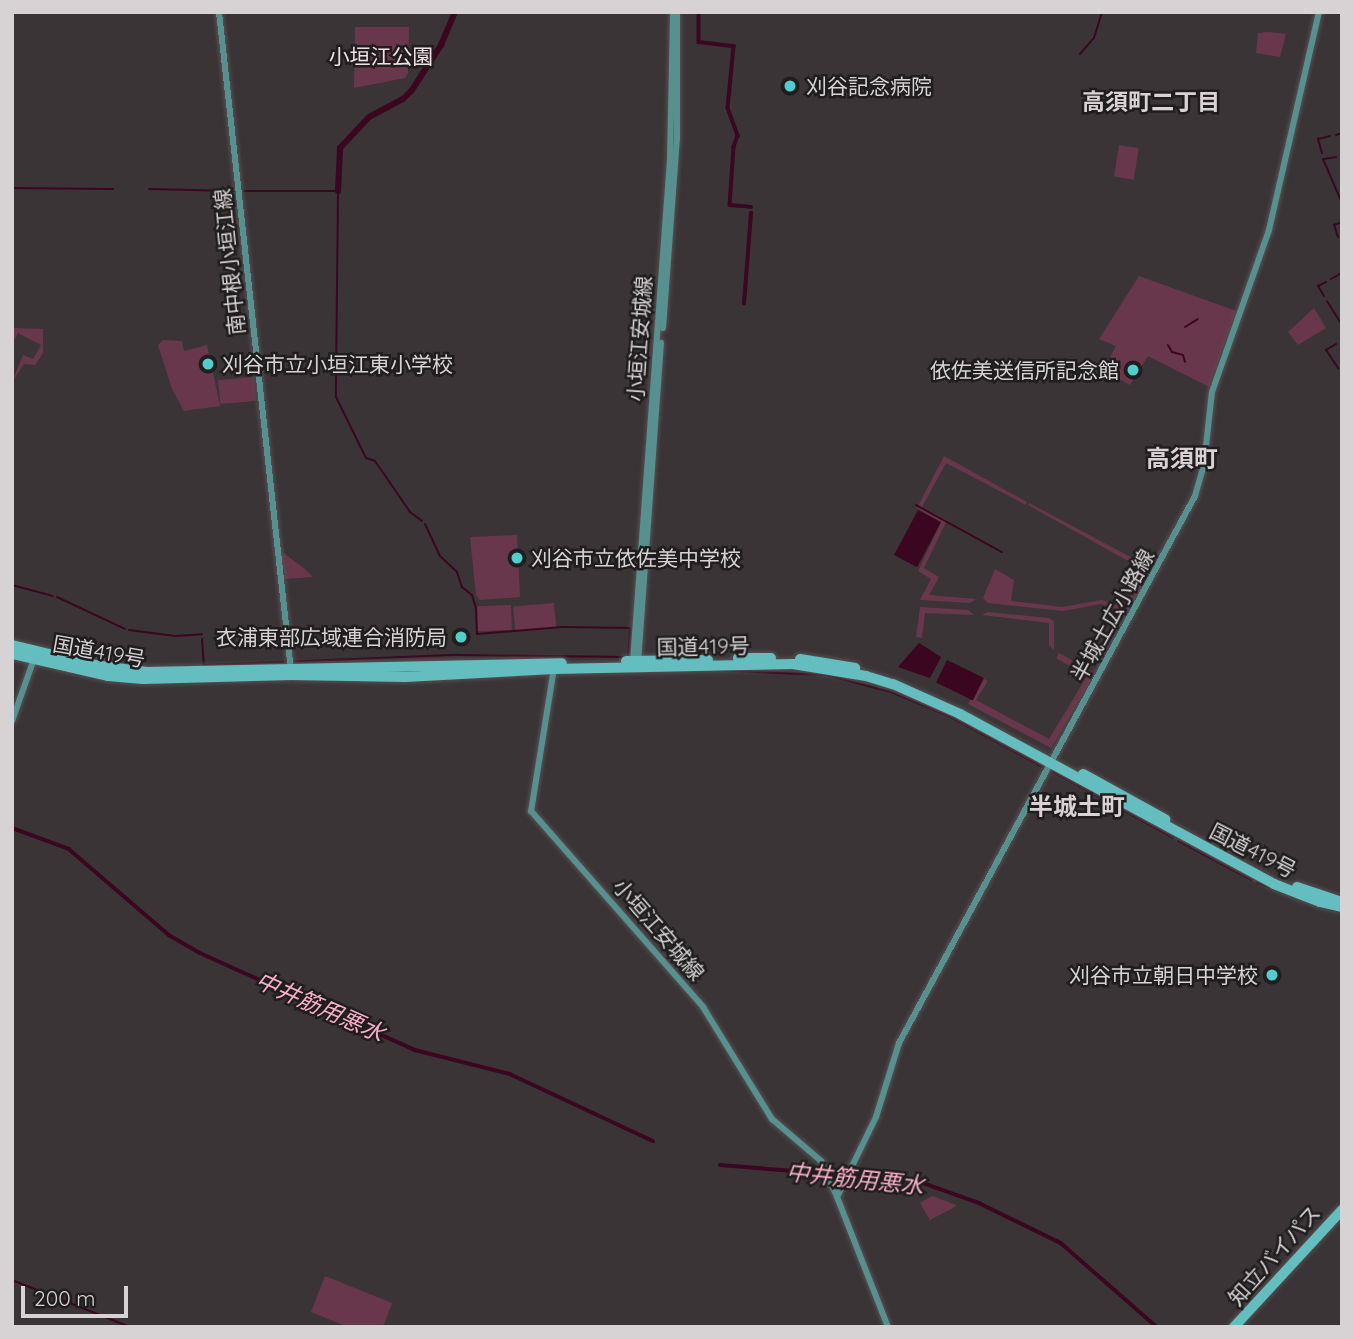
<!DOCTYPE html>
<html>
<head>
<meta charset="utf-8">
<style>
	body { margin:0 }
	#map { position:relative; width:1354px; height:1339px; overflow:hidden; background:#3a3436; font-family:Quicksand,"Noto Sans JP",sans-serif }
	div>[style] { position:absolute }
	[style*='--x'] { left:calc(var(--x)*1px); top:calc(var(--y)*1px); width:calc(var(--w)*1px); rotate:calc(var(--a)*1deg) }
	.green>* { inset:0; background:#69374b; transform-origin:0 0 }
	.water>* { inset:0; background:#3b0620; transform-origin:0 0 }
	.stream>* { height:2px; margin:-1px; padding:0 1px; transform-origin:1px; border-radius:1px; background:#3b0620 }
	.canal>* { height:3.5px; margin:-1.75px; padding:0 1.75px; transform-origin:1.75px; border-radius:1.75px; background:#3b0620 }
	.river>* { height:6px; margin:-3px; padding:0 3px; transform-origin:3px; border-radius:3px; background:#3b0620 }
	.roads { filter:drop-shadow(0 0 2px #565152) drop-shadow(0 0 2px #565152) }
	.secondary>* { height:6px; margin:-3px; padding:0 3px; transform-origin:3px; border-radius:3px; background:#588f8f }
	.highway>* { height:10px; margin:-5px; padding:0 5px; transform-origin:5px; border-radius:5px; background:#64bdbe }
	.dots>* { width:19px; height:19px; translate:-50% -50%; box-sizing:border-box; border:4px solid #1f1d1d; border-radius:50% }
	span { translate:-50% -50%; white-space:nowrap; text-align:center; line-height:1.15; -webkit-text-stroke:5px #1f1d1d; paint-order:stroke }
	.park-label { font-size:21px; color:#f2dee5 }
	.poi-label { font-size:21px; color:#d7d3d4 }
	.left { translate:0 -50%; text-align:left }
	.right { translate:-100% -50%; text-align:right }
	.street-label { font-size:21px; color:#d7d3d4 }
	.neighbourhood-label { font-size:23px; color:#d9d1d4; font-weight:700 }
	.water-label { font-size:23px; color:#f7adc8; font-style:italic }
	.quarter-label { font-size:24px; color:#d9d1d4; font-weight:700 }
	.frame { position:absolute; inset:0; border:14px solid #d7d3d4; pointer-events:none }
	.scale { position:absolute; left:21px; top:1286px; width:107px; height:32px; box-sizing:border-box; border:4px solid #d7d3d4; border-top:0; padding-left:9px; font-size:21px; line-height:24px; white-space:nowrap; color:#d7d3d4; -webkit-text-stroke:5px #1f1d1d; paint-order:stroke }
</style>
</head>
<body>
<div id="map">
	<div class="green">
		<i style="clip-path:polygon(355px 27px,409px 27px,408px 73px,405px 78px,354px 88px)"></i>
		<i style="clip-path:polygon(1269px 32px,1286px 34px,1280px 57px,1256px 53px,1258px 33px)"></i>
		<i style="left:1119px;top:145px;width:20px;height:32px;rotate:9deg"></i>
		<i style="clip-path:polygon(1139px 276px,1236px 311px,1209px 387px,1148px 356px,1130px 385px,1103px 370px,1116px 346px,1099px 339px)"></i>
		<i style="clip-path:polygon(1314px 308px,1326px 328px,1298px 345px,1288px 332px)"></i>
		<i style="clip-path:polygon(12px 328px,43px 329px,43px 353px,35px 365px,24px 364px,12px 382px,23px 355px,33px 359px,41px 345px,18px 333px,12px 344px)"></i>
		<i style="clip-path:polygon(163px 340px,182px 341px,184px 351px,207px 345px,220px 406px,184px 411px,172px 389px,158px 345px)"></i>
		<i style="left:254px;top:377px;width:24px;height:36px;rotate:85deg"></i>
		<i style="clip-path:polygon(944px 456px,1027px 502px,1026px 505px,946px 463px,922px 507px,947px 520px,924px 568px,939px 577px,929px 595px,976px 599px,970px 603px,920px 600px,931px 579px,918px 571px,941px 522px,917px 508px)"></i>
		<i style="clip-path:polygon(1029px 503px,1153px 569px,1129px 609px,1121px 611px,1101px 604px,1063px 611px,988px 603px,983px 598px,995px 569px,1014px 580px,1011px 601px,1062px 607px,1102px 600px,1124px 607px,1146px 571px,1028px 505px)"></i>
		<i style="clip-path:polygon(517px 535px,520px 597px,480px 600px,476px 595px,470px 537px)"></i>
		<i style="clip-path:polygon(281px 551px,306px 570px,313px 577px,285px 579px)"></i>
		<i style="left:554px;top:603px;width:24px;height:41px;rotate:85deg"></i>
		<i style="left:511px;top:605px;width:25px;height:34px;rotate:88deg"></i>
		<i style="clip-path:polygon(920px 607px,968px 610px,974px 615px,925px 613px,922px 638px,916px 637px)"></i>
		<i style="clip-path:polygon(987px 612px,1049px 618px,1054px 621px,1054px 650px,1049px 645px,1049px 623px,982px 615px)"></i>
		<i style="clip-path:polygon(1059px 653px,1095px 673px,1051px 748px,968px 704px,984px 679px,988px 681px,976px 700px,1049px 739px,1087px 676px,1056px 658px)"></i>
		<i style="clip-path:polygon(932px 1196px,956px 1205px,955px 1207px,930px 1220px,920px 1203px)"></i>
		<i style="clip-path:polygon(325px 1276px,392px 1303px,383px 1327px,348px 1327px,311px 1312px)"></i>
	</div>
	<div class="water">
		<i style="left:918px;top:510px;width:26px;height:51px;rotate:28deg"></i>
		<i style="clip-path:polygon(919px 643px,941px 657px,930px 678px,898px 667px)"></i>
		<i style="left:947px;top:660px;width:41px;height:25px;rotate:26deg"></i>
	</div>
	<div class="stream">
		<i style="--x:1080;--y:54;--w:21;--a:-49"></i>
		<i style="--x:1094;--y:38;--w:27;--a:-73"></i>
		<i style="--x:1336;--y:135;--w:6;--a:-18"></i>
		<i style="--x:1322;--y:153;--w:15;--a:-106"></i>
		<i style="--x:1318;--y:139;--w:12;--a:-14"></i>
		<i style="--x:1323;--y:159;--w:48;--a:66.6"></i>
		<i style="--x:1324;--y:159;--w:12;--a:-9"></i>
		<i style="--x:12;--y:188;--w:101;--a:0.6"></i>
		<i style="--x:149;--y:189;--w:86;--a:1.3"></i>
		<i style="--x:244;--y:191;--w:94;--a:0"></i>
		<i style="--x:338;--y:191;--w:206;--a:90.6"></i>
		<i style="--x:336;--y:397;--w:68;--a:63.8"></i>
		<i style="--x:366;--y:458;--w:9;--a:18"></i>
		<i style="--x:375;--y:461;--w:62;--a:55.5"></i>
		<i style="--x:410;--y:512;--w:15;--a:37"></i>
		<i style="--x:1338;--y:237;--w:13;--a:-108"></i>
		<i style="--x:1334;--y:225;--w:9;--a:-21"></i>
		<i style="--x:1341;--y:242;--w:3;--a:72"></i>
		<i style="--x:1331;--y:279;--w:13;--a:-29"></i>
		<i style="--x:1324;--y:296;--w:12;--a:-121"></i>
		<i style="--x:1318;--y:286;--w:9;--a:-27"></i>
		<i style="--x:1327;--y:301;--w:28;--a:58"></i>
		<i style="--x:1185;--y:327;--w:15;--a:-32"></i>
		<i style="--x:1341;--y:341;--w:1;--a:0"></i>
		<i style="--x:1336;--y:344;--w:12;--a:149"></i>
		<i style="--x:1326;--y:350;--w:22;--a:56"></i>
		<i style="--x:1168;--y:345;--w:8;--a:60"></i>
		<i style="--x:1172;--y:352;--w:11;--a:15"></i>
		<i style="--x:1183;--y:355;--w:7;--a:74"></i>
		<i style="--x:1341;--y:373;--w:1;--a:45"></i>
		<i style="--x:916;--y:505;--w:98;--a:28.7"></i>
		<i style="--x:425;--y:524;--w:35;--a:65"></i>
		<i style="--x:440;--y:556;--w:23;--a:43"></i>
		<i style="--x:457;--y:572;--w:16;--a:72"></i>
		<i style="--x:462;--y:587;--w:13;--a:39"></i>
		<i style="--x:472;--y:595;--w:14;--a:73"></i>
		<i style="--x:476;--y:608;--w:26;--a:88"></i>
		<i style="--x:477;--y:634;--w:86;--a:-4.7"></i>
		<i style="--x:563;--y:627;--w:67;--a:0.9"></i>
		<i style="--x:630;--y:628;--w:27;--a:94"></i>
		<i style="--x:12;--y:585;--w:42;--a:15"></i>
		<i style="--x:57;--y:597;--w:75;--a:25.2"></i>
		<i style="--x:129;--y:630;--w:47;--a:7.3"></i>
		<i style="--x:176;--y:636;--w:26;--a:-4"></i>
		<i style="--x:202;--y:639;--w:26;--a:86"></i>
		<i style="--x:204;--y:665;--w:254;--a:-2.3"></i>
		<i style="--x:458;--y:655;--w:167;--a:0.7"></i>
		<i style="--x:659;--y:656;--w:45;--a:-5.1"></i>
		<i style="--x:704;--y:652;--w:5;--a:53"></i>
		<i style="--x:715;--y:670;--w:111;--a:2.6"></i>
		<i style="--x:826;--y:675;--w:67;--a:14.7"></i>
		<i style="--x:891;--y:692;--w:66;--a:23.1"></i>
		<i style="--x:952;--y:718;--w:107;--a:28.5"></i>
		<i style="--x:1051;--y:771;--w:139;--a:28.8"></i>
		<i style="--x:1178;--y:841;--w:83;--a:28.1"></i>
		<i style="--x:1257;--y:883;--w:90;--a:19.4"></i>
		<i style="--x:12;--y:1280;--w:127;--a:21.7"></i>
	</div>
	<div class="canal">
		<i style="--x:699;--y:12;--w:30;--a:90"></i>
		<i style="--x:699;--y:42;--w:35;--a:7"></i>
		<i style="--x:734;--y:46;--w:62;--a:95.5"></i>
		<i style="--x:728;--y:108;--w:30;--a:70"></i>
		<i style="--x:738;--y:136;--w:12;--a:110"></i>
		<i style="--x:734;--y:147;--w:58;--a:93.9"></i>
		<i style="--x:730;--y:205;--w:21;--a:5"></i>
		<i style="--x:744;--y:304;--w:91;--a:-85.6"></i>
		<i style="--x:12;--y:828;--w:61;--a:20.2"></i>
		<i style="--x:69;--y:849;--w:132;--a:40.7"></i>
		<i style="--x:169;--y:935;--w:34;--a:30"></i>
		<i style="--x:198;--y:952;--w:238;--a:24.3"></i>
		<i style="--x:415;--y:1050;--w:98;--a:14.2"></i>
		<i style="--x:510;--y:1074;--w:158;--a:25.1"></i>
		<i style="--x:720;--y:1165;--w:198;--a:4.6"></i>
		<i style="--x:917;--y:1181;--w:66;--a:19.5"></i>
		<i style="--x:979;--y:1203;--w:91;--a:26"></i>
		<i style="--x:1061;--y:1243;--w:128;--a:41.2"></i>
	</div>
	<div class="river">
		<i style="--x:338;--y:191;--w:43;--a:-87.3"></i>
		<i style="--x:340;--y:148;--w:42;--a:-46.9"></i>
		<i style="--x:369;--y:117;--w:38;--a:-28"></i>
		<i style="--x:403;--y:99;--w:13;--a:-45"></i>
		<i style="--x:412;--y:90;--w:54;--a:-57.2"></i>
		<i style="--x:441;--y:45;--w:36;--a:-67"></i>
	</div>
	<div class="roads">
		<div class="secondary">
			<i style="--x:219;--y:12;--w:662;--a:83.76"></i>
			<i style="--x:663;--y:328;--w:190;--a:-85.8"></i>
			<i style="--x:677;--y:139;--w:127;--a:-90"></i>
			<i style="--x:633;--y:661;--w:502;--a:-85.78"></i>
			<i style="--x:670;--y:160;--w:148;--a:-88.8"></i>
			<i style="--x:638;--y:663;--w:321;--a:-85.9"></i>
			<i style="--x:554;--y:668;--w:145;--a:99.1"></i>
			<i style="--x:531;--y:811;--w:261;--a:48.7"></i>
			<i style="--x:703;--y:1007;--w:132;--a:58.4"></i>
			<i style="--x:772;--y:1119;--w:65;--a:40.6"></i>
			<i style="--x:821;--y:1161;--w:39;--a:66"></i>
			<i style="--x:12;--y:721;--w:66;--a:-70.5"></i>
			<i style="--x:888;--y:1327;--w:140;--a:-111.4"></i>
			<i style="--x:837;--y:1197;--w:89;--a:-64"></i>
			<i style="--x:876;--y:1117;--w:77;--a:-72.7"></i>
			<i style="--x:899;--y:1043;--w:622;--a:-61.58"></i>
			<i style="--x:1195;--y:496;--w:33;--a:-74"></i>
			<i style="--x:1204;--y:464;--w:72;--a:-83.7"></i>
			<i style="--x:1212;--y:392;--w:172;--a:-70.6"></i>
			<i style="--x:1269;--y:230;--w:224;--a:-77.1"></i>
		</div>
		<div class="highway">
			<i style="--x:12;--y:645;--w:85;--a:13.5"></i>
			<i style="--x:95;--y:665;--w:52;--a:7.7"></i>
			<i style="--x:147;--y:672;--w:415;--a:-1.2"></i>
			<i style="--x:12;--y:654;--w:98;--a:12.9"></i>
			<i style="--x:108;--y:676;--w:35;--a:5"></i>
			<i style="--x:143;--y:679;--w:148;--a:-1.5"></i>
			<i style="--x:291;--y:675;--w:114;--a:1"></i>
			<i style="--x:405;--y:677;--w:149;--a:-3.1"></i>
			<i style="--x:554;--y:669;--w:239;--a:-1.2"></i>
			<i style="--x:793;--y:664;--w:74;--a:9.3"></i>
			<i style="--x:866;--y:676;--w:28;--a:17"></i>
			<i style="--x:893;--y:684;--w:73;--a:24.1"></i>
			<i style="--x:960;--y:714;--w:357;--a:28.4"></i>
			<i style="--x:1274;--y:884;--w:49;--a:21.4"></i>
			<i style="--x:1320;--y:902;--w:23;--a:13"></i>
			<i style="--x:738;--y:658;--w:33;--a:0"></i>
			<i style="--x:800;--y:659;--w:56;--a:9.3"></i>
			<i style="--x:626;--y:661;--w:82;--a:-0.7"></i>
			<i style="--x:1083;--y:774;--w:94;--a:28.8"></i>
			<i style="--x:1297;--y:887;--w:44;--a:18.4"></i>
			<i style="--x:1234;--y:1327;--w:159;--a:-47.3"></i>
		</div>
	</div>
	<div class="dots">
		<i style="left:790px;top:86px;background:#52cdce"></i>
		<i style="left:208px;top:364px;background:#52cdce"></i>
		<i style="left:1133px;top:370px;background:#52cdce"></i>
		<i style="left:517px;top:558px;background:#52cdce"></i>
		<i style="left:461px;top:637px;background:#52cdce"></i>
		<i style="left:1272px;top:975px;background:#52cdce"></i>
	</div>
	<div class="park-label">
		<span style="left:381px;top:56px">小垣江公園</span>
	</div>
	<div class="poi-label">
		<span class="left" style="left:806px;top:86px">刈谷記念病院</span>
		<span class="left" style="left:222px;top:364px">刈谷市立小垣江東小学校</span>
		<span class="right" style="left:1119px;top:370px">依佐美送信所記念館</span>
		<span class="left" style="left:531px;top:558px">刈谷市立依佐美中学校</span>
		<span class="right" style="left:447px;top:637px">衣浦東部広域連合消防局</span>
		<span class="right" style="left:1258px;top:975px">刈谷市立朝日中学校</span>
	</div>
	<div class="street-label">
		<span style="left:229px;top:262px;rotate:-96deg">南中根小垣江線</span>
		<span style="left:639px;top:339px;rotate:-86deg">小垣江安城線</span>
		<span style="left:1112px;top:615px;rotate:-61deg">半城土広小路線</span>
		<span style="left:703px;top:646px;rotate:-1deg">国道419号</span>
		<span style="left:99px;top:651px;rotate:10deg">国道419号</span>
		<span style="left:1253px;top:850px;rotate:27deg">国道419号</span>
		<span style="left:659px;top:929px;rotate:49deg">小垣江安城線</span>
		<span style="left:1274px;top:1255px;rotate:-48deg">知立バイパス</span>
	</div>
	<div class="neighbourhood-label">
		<span style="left:1151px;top:102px">高須町二丁目</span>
	</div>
	<div class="water-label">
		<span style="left:320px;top:1007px;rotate:24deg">中井筋用悪水</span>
		<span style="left:855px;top:1179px;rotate:6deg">中井筋用悪水</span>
	</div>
	<div class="quarter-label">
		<span style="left:1182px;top:459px">高須町</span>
		<span style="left:1077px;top:807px">半城土町</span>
	</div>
	<div class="frame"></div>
	<div class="scale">200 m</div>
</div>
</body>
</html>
